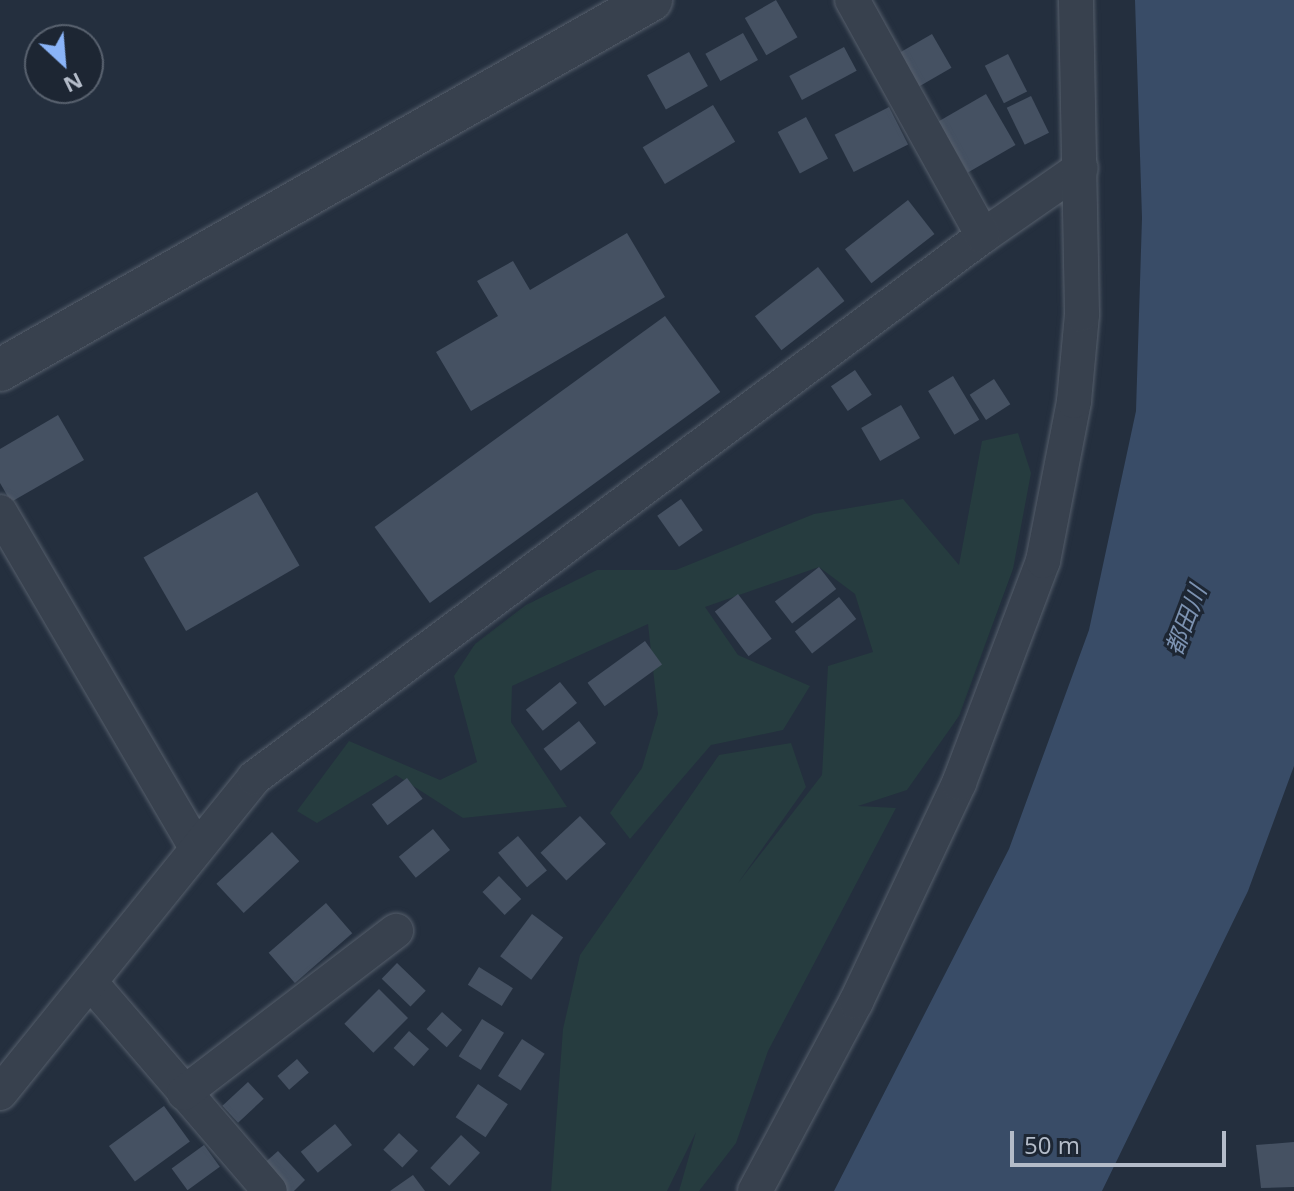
<!DOCTYPE html>
<html>
<head>
<meta charset="utf-8">
<style>
	body { margin:0 }
	#map { position:relative; width:1294px; height:1191px; overflow:hidden; background:#242f3e; font-family:"Open Sans","Noto Sans JP",sans-serif }
	div>[style] { position:absolute }
	[style*='--x'] { left:calc(var(--x)*1px); top:calc(var(--y)*1px); width:calc(var(--w)*1px); rotate:calc(var(--a)*1deg) }
	.green>* { inset:0; background:#263c3f }
	.water>* { inset:0; background:#394c67 }
	.building>* { inset:0; background:#455162; transform-origin:0 0 }
	.roads { filter:drop-shadow(0 0 2px #565f6c) drop-shadow(0 0 2px #565f6c) }
	.minor>* { height:34px; margin:-17px; padding:0 17px; transform-origin:17px; border-radius:17px; background:#38414e }
	.tertiary>* { height:42px; margin:-21px; padding:0 21px; transform-origin:21px; border-radius:21px; background:#38414e }
	span { translate:-50% -50%; white-space:nowrap; text-align:center; line-height:1.15; -webkit-text-stroke:6px #1d2633; paint-order:stroke }
	.water-label { font-size:24px; color:#7c92b1; font-style:italic }
	.north { position:absolute; left:24px; top:24px; width:80px; height:80px; box-sizing:border-box; background:#1d2633; border:2px solid #59626f; border-radius:50%; rotate:154deg; font-size:22px; font-weight:700; line-height:32px; text-align:center; color:#b4bcc9 }
	.north::after { content:''; display:block; margin:auto; width:28px; height:36px; background:#8ab4f8; clip-path:polygon(50% 0,100% 100%,50% 72%,0 100%) }
	.scale { position:absolute; left:1010px; top:1131px; width:216px; height:36px; box-sizing:border-box; border:4px solid #b4bcc9; border-top:0; padding-left:10px; font-size:24px; line-height:28px; white-space:nowrap; color:#b4bcc9; -webkit-text-stroke:6px #1d2633; paint-order:stroke }
</style>
</head>
<body>
<div id="map">
	<div class="green">
		<i style="clip-path:polygon(1018px 433px,1031px 473px,1013px 569px,959px 716px,907px 790px,858px 806px,896px 808px,768px 1051px,736px 1143px,699px 1191px,679px 1191px,696px 1132px,667px 1191px,551px 1191px,563px 1029px,580px 955px,719px 755px,791px 743px,806px 787px,738px 883px,822px 775px,828px 666px,873px 652px,855px 594px,819px 567px,705px 607px,738px 655px,810px 686px,783px 730px,711px 745px,630px 839px,610px 813px,642px 768px,658px 714px,648px 624px,512px 686px,511px 722px,567px 807px,463px 818px,396px 775px,317px 823px,297px 811px,349px 741px,440px 780px,477px 762px,454px 676px,475px 644px,526px 605px,597px 570px,676px 570px,814px 514px,903px 499px,959px 565px,982px 441px)"></i>
	</div>
	<div class="water">
		<i style="clip-path:polygon(1135px 0,1294px 0,1294px 766px,1248px 891px,1102px 1191px,834px 1191px,1009px 849px,1089px 630px,1136px 411px,1142px 218px)"></i>
	</div>
	<div class="building">
		<i style="left:776px;top:0;width:43px;height:36px;rotate:60deg"></i>
		<i style="left:743px;top:33px;width:31px;height:43px;rotate:61deg"></i>
		<i style="left:932px;top:34px;width:39px;height:45px;rotate:60deg"></i>
		<i style="left:844px;top:47px;width:27px;height:62px;rotate:62deg"></i>
		<i style="left:689px;top:52px;width:39px;height:48px;rotate:61deg"></i>
		<i style="left:1008px;top:54px;width:42px;height:26px;rotate:63deg"></i>
		<i style="left:986px;top:94px;width:59px;height:55px;rotate:60deg"></i>
		<i style="left:1031px;top:96px;width:41px;height:27px;rotate:64deg"></i>
		<i style="left:713px;top:105px;width:43px;height:82px;rotate:59deg"></i>
		<i style="left:889px;top:107px;width:42px;height:61px;rotate:63deg"></i>
		<i style="left:806px;top:117px;width:47px;height:32px;rotate:62deg"></i>
		<i style="left:908px;top:200px;width:43px;height:80px;rotate:52deg"></i>
		<i style="clip-path:polygon(627px 233px,665px 297px,471px 411px,436px 352px,498px 316px,477px 281px,513px 261px,530px 290px)"></i>
		<i style="left:818px;top:267px;width:43px;height:80px;rotate:52deg"></i>
		<i style="left:665px;top:316px;width:94px;height:359px;rotate:54deg"></i>
		<i style="left:855px;top:370px;width:30px;height:29px;rotate:56deg"></i>
		<i style="left:953px;top:376px;width:51px;height:29px;rotate:59deg"></i>
		<i style="left:994px;top:379px;width:30px;height:29px;rotate:57deg"></i>
		<i style="left:901px;top:405px;width:38px;height:46px;rotate:60deg"></i>
		<i style="clip-path:polygon(58px 415px,84px 460px,11px 502px,0 483px,0 449px)"></i>
		<i style="left:257px;top:492px;width:85px;height:131px;rotate:60deg"></i>
		<i style="left:681px;top:499px;width:38px;height:29px;rotate:55deg"></i>
		<i style="left:819px;top:567px;width:28px;height:56px;rotate:52deg"></i>
		<i style="left:738px;top:594px;width:56px;height:29px;rotate:53deg"></i>
		<i style="left:839px;top:597px;width:28px;height:56px;rotate:52deg"></i>
		<i style="left:645px;top:641px;width:29px;height:71px;rotate:54deg"></i>
		<i style="left:560px;top:682px;width:27px;height:44px;rotate:51deg"></i>
		<i style="left:579px;top:721px;width:28px;height:45px;rotate:52deg"></i>
		<i style="left:407px;top:778px;width:26px;height:44px;rotate:53deg"></i>
		<i style="left:580px;top:816px;width:38px;height:54px;rotate:47deg"></i>
		<i style="left:433px;top:829px;width:27px;height:44px;rotate:51deg"></i>
		<i style="left:272px;top:832px;width:40px;height:76px;rotate:47deg"></i>
		<i style="left:518px;top:836px;width:45px;height:26px;rotate:50deg"></i>
		<i style="left:499px;top:876px;width:32px;height:23px;rotate:46deg"></i>
		<i style="left:326px;top:903px;width:40px;height:76px;rotate:49deg"></i>
		<i style="left:532px;top:914px;width:39px;height:53px;rotate:37deg"></i>
		<i style="left:397px;top:963px;width:40px;height:22px;rotate:44deg"></i>
		<i style="left:479px;top:967px;width:40px;height:21px;rotate:32deg"></i>
		<i style="left:379px;top:989px;width:41px;height:49px;rotate:45deg"></i>
		<i style="left:442px;top:1012px;width:27px;height:23px;rotate:42deg"></i>
		<i style="left:482px;top:1019px;width:26px;height:44px;rotate:32deg"></i>
		<i style="left:409px;top:1031px;width:27px;height:23px;rotate:42deg"></i>
		<i style="left:522px;top:1039px;width:27px;height:44px;rotate:33deg"></i>
		<i style="left:297px;top:1059px;width:18px;height:26px;rotate:49deg"></i>
		<i style="left:248px;top:1082px;width:23px;height:35px;rotate:47deg"></i>
		<i style="left:478px;top:1084px;width:36px;height:40px;rotate:34deg"></i>
		<i style="left:164px;top:1106px;width:44px;height:68px;rotate:54deg"></i>
		<i style="left:335px;top:1124px;width:27px;height:44px;rotate:51deg"></i>
		<i style="left:399px;top:1133px;width:26px;height:23px;rotate:43deg"></i>
		<i style="left:461px;top:1135px;width:26px;height:45px;rotate:43deg"></i>
		<i style="clip-path:polygon(1294px 1142px,1294px 1187px,1261px 1188px,1256px 1145px)"></i>
		<i style="left:204px;top:1145px;width:27px;height:40px;rotate:54deg"></i>
		<i style="clip-path:polygon(278px 1151px,305px 1180px,294px 1191px,281px 1191px,260px 1167px)"></i>
		<i style="clip-path:polygon(413px 1175px,425px 1191px,390px 1191px)"></i>
	</div>
	<div class="roads">
		<div class="minor">
			<i style="--x:983;--y:236;--w:119;--a:-34.8"></i>
			<i style="--x:0;--y:512;--w:388;--a:59.7"></i>
			<i style="--x:91;--y:983;--w:274;--a:49.3"></i>
			<i style="--x:0;--y:1093;--w:405;--a:-51.1"></i>
			<i style="--x:254;--y:778;--w:908;--a:-36.63"></i>
			<i style="--x:983;--y:236;--w:270;--a:-119"></i>
			<i style="--x:184;--y:1093;--w:267;--a:-37.4"></i>
			<i style="--x:755;--y:1191;--w:214;--a:-61.9"></i>
			<i style="--x:856;--y:1002;--w:242;--a:-64.8"></i>
			<i style="--x:959;--y:783;--w:237;--a:-69.3"></i>
			<i style="--x:1043;--y:561;--w:163;--a:-79"></i>
			<i style="--x:1074;--y:401;--w:87;--a:-84.7"></i>
			<i style="--x:1082;--y:314;--w:314;--a:-91.1"></i>
		</div>
		<div class="tertiary">
			<i style="--x:0;--y:370;--w:749;--a:-29.61"></i>
		</div>
	</div>
	<div class="water-label">
		<span style="left:1185px;top:620px;rotate:-69deg">都田川</span>
	</div>
	<div class="north">N</div>
	<div class="scale">50 m</div>
</div>
</body>
</html>
